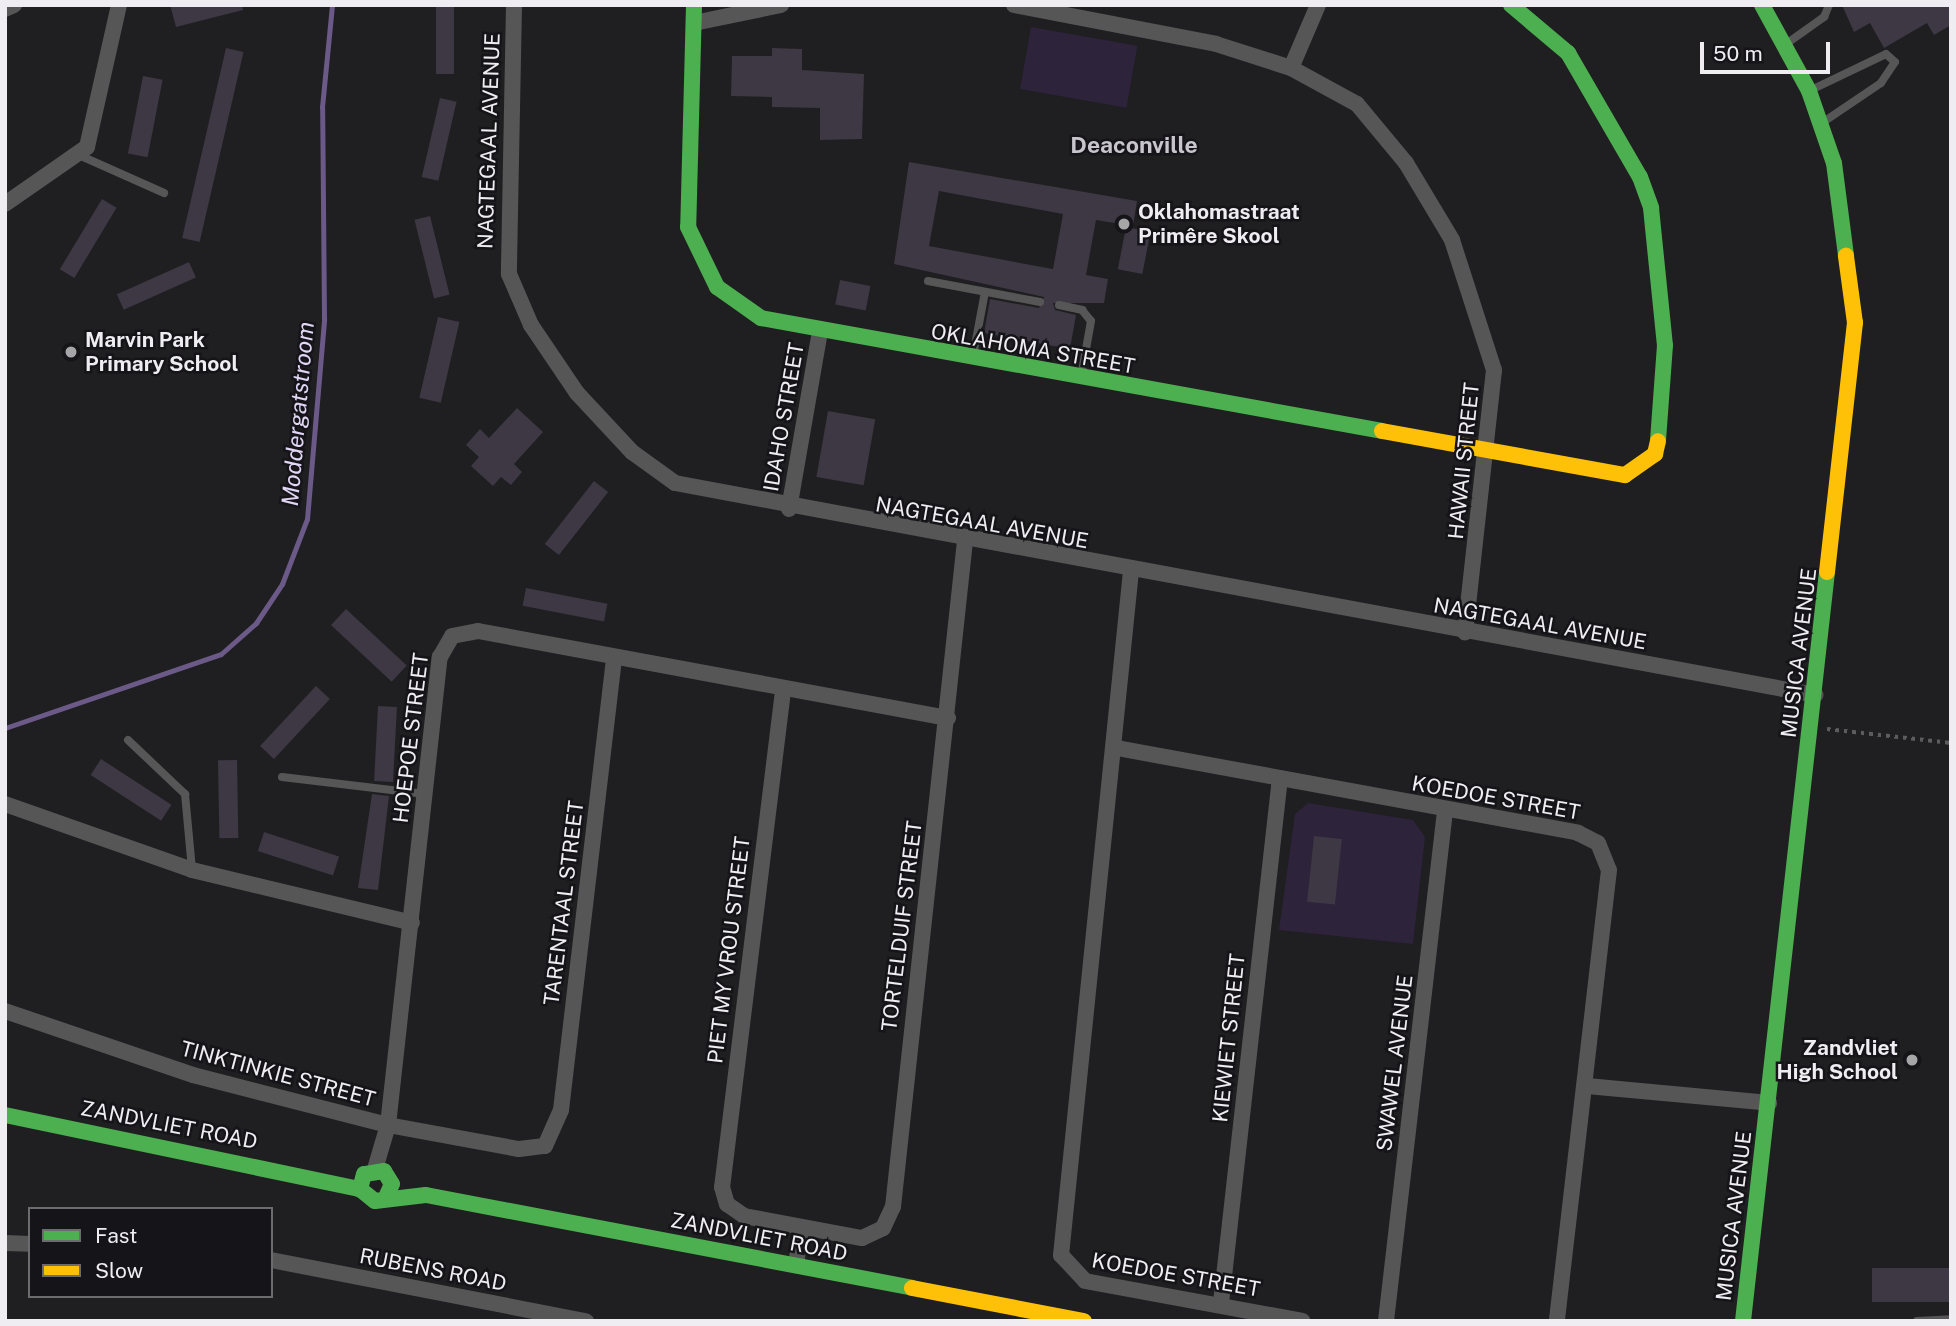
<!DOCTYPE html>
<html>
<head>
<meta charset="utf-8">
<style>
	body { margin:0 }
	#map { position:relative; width:1956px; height:1326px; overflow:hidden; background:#1f1e20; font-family:"Public Sans",sans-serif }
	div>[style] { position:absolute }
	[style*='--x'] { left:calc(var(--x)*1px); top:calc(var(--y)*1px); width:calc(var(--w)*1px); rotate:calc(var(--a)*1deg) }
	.green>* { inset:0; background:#2d233b; transform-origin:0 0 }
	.stream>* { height:5px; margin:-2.5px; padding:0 2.5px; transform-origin:2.5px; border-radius:2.5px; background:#6b5a88 }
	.building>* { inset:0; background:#3d3843; transform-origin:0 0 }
	.path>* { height:3.5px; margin-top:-1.75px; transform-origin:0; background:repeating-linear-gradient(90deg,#5c5b5d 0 3.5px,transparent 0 8.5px) }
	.lane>* { height:8px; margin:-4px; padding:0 4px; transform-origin:4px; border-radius:4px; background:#565657 }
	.street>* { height:16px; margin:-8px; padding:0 8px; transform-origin:8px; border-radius:8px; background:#565657 }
	.fast>* { height:16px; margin:-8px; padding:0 8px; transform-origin:8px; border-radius:8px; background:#4caf50 }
	.slow>* { height:16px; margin:-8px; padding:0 8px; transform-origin:8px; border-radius:8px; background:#ffc107 }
	.dots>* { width:19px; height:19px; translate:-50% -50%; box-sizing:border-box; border:4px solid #151418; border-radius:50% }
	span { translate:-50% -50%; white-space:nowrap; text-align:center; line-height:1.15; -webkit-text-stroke:5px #151418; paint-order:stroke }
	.street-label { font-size:21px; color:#efedf1 }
	.poi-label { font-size:21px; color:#efedf1; font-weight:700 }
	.left { translate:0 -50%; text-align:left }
	.right { translate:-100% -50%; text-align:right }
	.neighbourhood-label { font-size:23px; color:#c8c6cc; font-weight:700 }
	.water-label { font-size:23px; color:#e1d6f5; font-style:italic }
	.frame { position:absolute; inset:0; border:7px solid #efedf1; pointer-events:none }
	.legend { position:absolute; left:28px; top:1207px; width:245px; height:91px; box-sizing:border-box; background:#151418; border:2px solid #6c6b6f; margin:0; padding:9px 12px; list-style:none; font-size:21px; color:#efedf1 }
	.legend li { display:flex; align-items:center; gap:14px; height:35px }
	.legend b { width:35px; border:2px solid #6c6b6f }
	.scale { position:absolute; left:1700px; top:42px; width:130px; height:32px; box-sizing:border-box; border:4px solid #efedf1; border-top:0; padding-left:9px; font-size:21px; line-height:24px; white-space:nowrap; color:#efedf1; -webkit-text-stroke:5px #151418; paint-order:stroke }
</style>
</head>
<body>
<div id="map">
	<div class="green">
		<i style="left:1031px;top:27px;width:108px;height:63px;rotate:10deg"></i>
		<i style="clip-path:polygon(1308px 803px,1413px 820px,1425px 837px,1413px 944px,1279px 930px,1295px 814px)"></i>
	</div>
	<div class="stream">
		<i style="--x:5;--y:728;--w:228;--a:-18.9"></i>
		<i style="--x:221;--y:654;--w:47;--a:-41.5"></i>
		<i style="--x:256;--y:623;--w:47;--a:-56.3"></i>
		<i style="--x:282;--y:584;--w:70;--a:-69"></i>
		<i style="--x:307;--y:519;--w:201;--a:-85.1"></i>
		<i style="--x:324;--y:319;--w:212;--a:-90.5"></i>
		<i style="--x:322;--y:107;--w:102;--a:-84.4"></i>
	</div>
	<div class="building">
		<i style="clip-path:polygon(170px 5px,242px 5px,243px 10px,176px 27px)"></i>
		<i style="left:436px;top:5px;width:18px;height:69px"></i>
		<i style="clip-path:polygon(1842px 5px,1951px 5px,1951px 25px,1934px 35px,1927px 23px,1884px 48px,1870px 23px,1854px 32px)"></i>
		<i style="left:226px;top:48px;width:18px;height:195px;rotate:13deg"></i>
		<i style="clip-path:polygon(772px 48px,802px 49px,802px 70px,864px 74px,862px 139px,820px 140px,820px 108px,772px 107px,772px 97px,731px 96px,732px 56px,772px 56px)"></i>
		<i style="left:143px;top:76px;width:20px;height:79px;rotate:11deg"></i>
		<i style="left:440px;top:98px;width:17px;height:81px;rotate:13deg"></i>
		<i style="clip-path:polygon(evenodd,909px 162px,1137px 201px,1133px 226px,1096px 220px,1086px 275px,1108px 279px,1104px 303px,1053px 303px,1055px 310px,1076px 315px,1070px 349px,984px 333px,990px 299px,1039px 308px,1044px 297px,894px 264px,909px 162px,939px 191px,1063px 214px,1053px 269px,929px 246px,939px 191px)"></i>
		<i style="left:102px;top:199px;width:17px;height:82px;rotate:31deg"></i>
		<i style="left:430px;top:216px;width:81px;height:16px;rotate:76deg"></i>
		<i style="left:1126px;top:227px;width:25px;height:43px;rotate:11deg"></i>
		<i style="left:189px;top:262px;width:17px;height:79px;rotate:66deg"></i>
		<i style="left:840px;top:280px;width:31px;height:25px;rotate:11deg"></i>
		<i style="left:438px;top:317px;width:22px;height:83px;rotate:13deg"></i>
		<i style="clip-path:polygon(517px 408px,543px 432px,514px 464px,522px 472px,511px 485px,501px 477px,493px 486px,471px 466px,479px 457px,466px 445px,480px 429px,489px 438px)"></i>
		<i style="left:828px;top:411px;width:48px;height:67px;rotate:10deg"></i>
		<i style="left:594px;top:481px;width:18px;height:80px;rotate:38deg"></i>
		<i style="left:526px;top:588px;width:83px;height:18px;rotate:11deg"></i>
		<i style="left:346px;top:609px;width:83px;height:22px;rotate:43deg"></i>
		<i style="left:316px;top:686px;width:19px;height:82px;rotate:43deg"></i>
		<i style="left:378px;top:706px;width:19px;height:75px;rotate:3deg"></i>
		<i style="left:101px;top:759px;width:84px;height:19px;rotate:33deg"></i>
		<i style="left:237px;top:760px;width:78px;height:19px;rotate:89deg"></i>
		<i style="clip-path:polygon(372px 794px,389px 796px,378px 890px,358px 888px)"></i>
		<i style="left:264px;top:832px;width:79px;height:20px;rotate:18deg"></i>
		<i style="left:1314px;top:836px;width:28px;height:66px;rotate:6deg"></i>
		<i style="left:1951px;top:1268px;width:34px;height:79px;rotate:90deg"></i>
	</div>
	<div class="path">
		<i style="--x:1827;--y:729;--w:125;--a:6.4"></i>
	</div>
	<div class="lane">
		<i style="--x:1786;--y:44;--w:47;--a:-35.4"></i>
		<i style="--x:1824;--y:17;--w:13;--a:-67"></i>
		<i style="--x:1811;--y:90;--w:83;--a:-25.6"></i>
		<i style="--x:1886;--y:54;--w:12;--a:42"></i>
		<i style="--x:1895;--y:62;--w:25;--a:124"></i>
		<i style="--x:1881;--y:83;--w:71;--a:145.9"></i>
		<i style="--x:81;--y:156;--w:91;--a:24"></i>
		<i style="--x:928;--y:281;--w:114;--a:10.6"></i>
		<i style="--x:1059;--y:305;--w:24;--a:12"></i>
		<i style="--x:1082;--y:310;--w:14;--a:51"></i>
		<i style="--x:1091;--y:321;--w:57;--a:100.1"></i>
		<i style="--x:973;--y:356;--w:65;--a:-79.4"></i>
		<i style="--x:128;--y:740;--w:79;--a:43.5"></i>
		<i style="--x:185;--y:794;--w:76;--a:84.7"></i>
		<i style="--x:282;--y:777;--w:144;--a:6.8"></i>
		<i style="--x:1917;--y:1321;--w:34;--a:-3"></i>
	</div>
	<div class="street">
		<i style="--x:514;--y:5;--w:269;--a:91.1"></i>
		<i style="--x:509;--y:274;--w:56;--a:66.7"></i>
		<i style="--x:531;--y:325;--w:82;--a:55.9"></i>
		<i style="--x:577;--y:393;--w:81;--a:47"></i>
		<i style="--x:632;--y:452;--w:53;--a:35.8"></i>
		<i style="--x:675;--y:483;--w:1160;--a:10.53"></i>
		<i style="--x:1014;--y:5;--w:206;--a:10.9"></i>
		<i style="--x:1216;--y:44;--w:79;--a:17.7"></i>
		<i style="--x:1291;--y:68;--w:75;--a:28.6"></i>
		<i style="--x:1357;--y:104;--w:77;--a:50.3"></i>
		<i style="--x:1406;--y:163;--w:90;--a:59.1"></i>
		<i style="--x:1452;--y:240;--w:137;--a:72.1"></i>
		<i style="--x:1494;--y:370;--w:264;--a:96.3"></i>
		<i style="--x:5;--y:9;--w:10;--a:-24"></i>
		<i style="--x:694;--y:23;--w:89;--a:-11.7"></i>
		<i style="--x:1291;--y:68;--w:69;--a:-66.8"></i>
		<i style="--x:5;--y:204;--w:100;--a:-34.8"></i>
		<i style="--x:87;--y:147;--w:146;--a:-77.3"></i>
		<i style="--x:789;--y:509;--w:180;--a:-80.1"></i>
		<i style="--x:1131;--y:571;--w:688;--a:95.84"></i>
		<i style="--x:1061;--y:1255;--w:35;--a:47"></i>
		<i style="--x:1085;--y:1281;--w:221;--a:10.4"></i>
		<i style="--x:783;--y:691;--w:500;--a:97"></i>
		<i style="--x:722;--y:1187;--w:18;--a:74"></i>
		<i style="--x:727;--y:1204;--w:21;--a:35"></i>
		<i style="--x:744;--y:1216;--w:120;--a:10.6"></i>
		<i style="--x:862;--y:1238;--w:23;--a:-25"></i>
		<i style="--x:883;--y:1228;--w:23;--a:-65"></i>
		<i style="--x:893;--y:1207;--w:670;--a:-83.83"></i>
		<i style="--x:1117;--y:748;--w:469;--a:10.4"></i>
		<i style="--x:1578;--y:833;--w:22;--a:27"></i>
		<i style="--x:1598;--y:843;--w:29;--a:68"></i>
		<i style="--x:1609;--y:870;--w:454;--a:96.6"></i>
		<i style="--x:5;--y:804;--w:198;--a:19.4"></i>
		<i style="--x:192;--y:870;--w:226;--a:13.5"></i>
		<i style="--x:5;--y:1011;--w:199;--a:18.8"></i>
		<i style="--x:193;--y:1075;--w:201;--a:14.4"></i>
		<i style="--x:388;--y:1125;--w:133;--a:10.4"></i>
		<i style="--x:519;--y:1149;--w:26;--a:-7"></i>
		<i style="--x:545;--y:1146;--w:39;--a:-66"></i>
		<i style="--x:561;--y:1110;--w:453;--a:-83.3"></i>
		<i style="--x:1587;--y:1086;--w:183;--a:5.3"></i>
		<i style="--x:375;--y:1169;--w:46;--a:-73.5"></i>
		<i style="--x:388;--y:1125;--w:471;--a:-83.7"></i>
		<i style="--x:440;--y:657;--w:24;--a:-60"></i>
		<i style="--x:452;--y:636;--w:26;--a:-11"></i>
		<i style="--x:478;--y:631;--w:478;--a:10.5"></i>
		<i style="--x:5;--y:1243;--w:25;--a:2"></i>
		<i style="--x:271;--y:1260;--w:321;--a:11"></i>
		<i style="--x:796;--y:1265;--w:36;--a:-82"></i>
		<i style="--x:1221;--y:1303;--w:528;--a:-83.59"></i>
		<i style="--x:1386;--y:1321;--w:513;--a:-83.4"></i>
	</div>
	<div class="fast">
		<i style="--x:694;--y:5;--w:222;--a:91.5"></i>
		<i style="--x:688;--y:227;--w:67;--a:64.2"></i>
		<i style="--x:717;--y:287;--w:54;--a:35.2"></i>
		<i style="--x:761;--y:318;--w:631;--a:10.31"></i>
		<i style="--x:1511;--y:5;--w:75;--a:40.1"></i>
		<i style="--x:1568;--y:53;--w:143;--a:59.9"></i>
		<i style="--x:1640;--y:177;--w:33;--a:70"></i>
		<i style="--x:1651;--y:208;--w:138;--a:84.2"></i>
		<i style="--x:1665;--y:345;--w:96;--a:94.2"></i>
		<i style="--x:1762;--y:5;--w:98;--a:61.3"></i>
		<i style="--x:1809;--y:91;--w:76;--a:70.9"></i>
		<i style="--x:1834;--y:163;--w:94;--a:82.6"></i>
		<i style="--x:5;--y:1115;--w:363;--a:11.8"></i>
		<i style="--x:387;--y:1195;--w:12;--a:-66"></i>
		<i style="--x:392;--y:1184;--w:15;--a:-122"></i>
		<i style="--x:384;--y:1171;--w:20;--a:171"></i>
		<i style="--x:364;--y:1174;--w:16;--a:105"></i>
		<i style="--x:360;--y:1189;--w:19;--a:39"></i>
		<i style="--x:375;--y:1201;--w:51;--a:-6.7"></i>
		<i style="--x:426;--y:1195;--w:495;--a:10.8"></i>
		<i style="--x:1743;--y:1321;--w:754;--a:-83.6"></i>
	</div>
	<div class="slow">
		<i style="--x:1382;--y:431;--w:247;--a:10.3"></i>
		<i style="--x:1625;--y:475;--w:37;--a:-35"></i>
		<i style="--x:1655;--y:454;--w:13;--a:-77"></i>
		<i style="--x:1827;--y:572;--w:251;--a:-83.6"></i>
		<i style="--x:1855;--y:323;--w:68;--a:-97.7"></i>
		<i style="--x:912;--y:1288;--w:175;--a:10.9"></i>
	</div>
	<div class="dots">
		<i style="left:1124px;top:224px;background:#a6a5a8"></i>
		<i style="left:71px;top:352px;background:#a6a5a8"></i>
		<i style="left:1912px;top:1060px;background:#a6a5a8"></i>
	</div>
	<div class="street-label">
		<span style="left:489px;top:141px;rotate:-88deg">NAGTEGAAL AVENUE</span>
		<span style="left:1033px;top:349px;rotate:10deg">OKLAHOMA STREET</span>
		<span style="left:784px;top:417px;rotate:-80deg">IDAHO STREET</span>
		<span style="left:1464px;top:461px;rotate:-84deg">HAWAII STREET</span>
		<span style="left:982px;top:523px;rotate:10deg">NAGTEGAAL AVENUE</span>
		<span style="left:1540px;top:624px;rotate:10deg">NAGTEGAAL AVENUE</span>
		<span style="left:1799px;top:653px;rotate:-83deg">MUSICA AVENUE</span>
		<span style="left:411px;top:738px;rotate:-83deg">HOEPOE STREET</span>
		<span style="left:1496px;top:798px;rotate:10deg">KOEDOE STREET</span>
		<span style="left:564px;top:903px;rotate:-83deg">TARENTAAL STREET</span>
		<span style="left:902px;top:926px;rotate:-83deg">TORTELDUIF STREET</span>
		<span style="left:729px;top:950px;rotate:-83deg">PIET MY VROU STREET</span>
		<span style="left:1229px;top:1038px;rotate:-84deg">KIEWIET STREET</span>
		<span style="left:1395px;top:1063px;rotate:-83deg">SWAWEL AVENUE</span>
		<span style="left:278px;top:1074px;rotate:15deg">TINKTINKIE STREET</span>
		<span style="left:169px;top:1125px;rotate:11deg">ZANDVLIET ROAD</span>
		<span style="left:1734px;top:1216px;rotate:-83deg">MUSICA AVENUE</span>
		<span style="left:759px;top:1237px;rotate:11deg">ZANDVLIET ROAD</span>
		<span style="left:433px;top:1270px;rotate:11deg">RUBENS ROAD</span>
		<span style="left:1176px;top:1275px;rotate:10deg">KOEDOE STREET</span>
	</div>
	<div class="poi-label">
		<span class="left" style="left:1138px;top:224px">Oklahomastraat<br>Primêre Skool</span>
		<span class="left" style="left:85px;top:352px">Marvin Park<br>Primary School</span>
		<span class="right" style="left:1898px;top:1060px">Zandvliet<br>High School</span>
	</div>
	<div class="neighbourhood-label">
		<span style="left:1134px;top:145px">Deaconville</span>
	</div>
	<div class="water-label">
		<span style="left:298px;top:414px;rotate:-85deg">Moddergatstroom</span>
	</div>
	<div class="frame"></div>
	<ul class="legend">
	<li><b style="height:9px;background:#4caf50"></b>Fast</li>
	<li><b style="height:9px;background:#ffc107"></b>Slow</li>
	</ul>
	<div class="scale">50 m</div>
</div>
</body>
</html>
